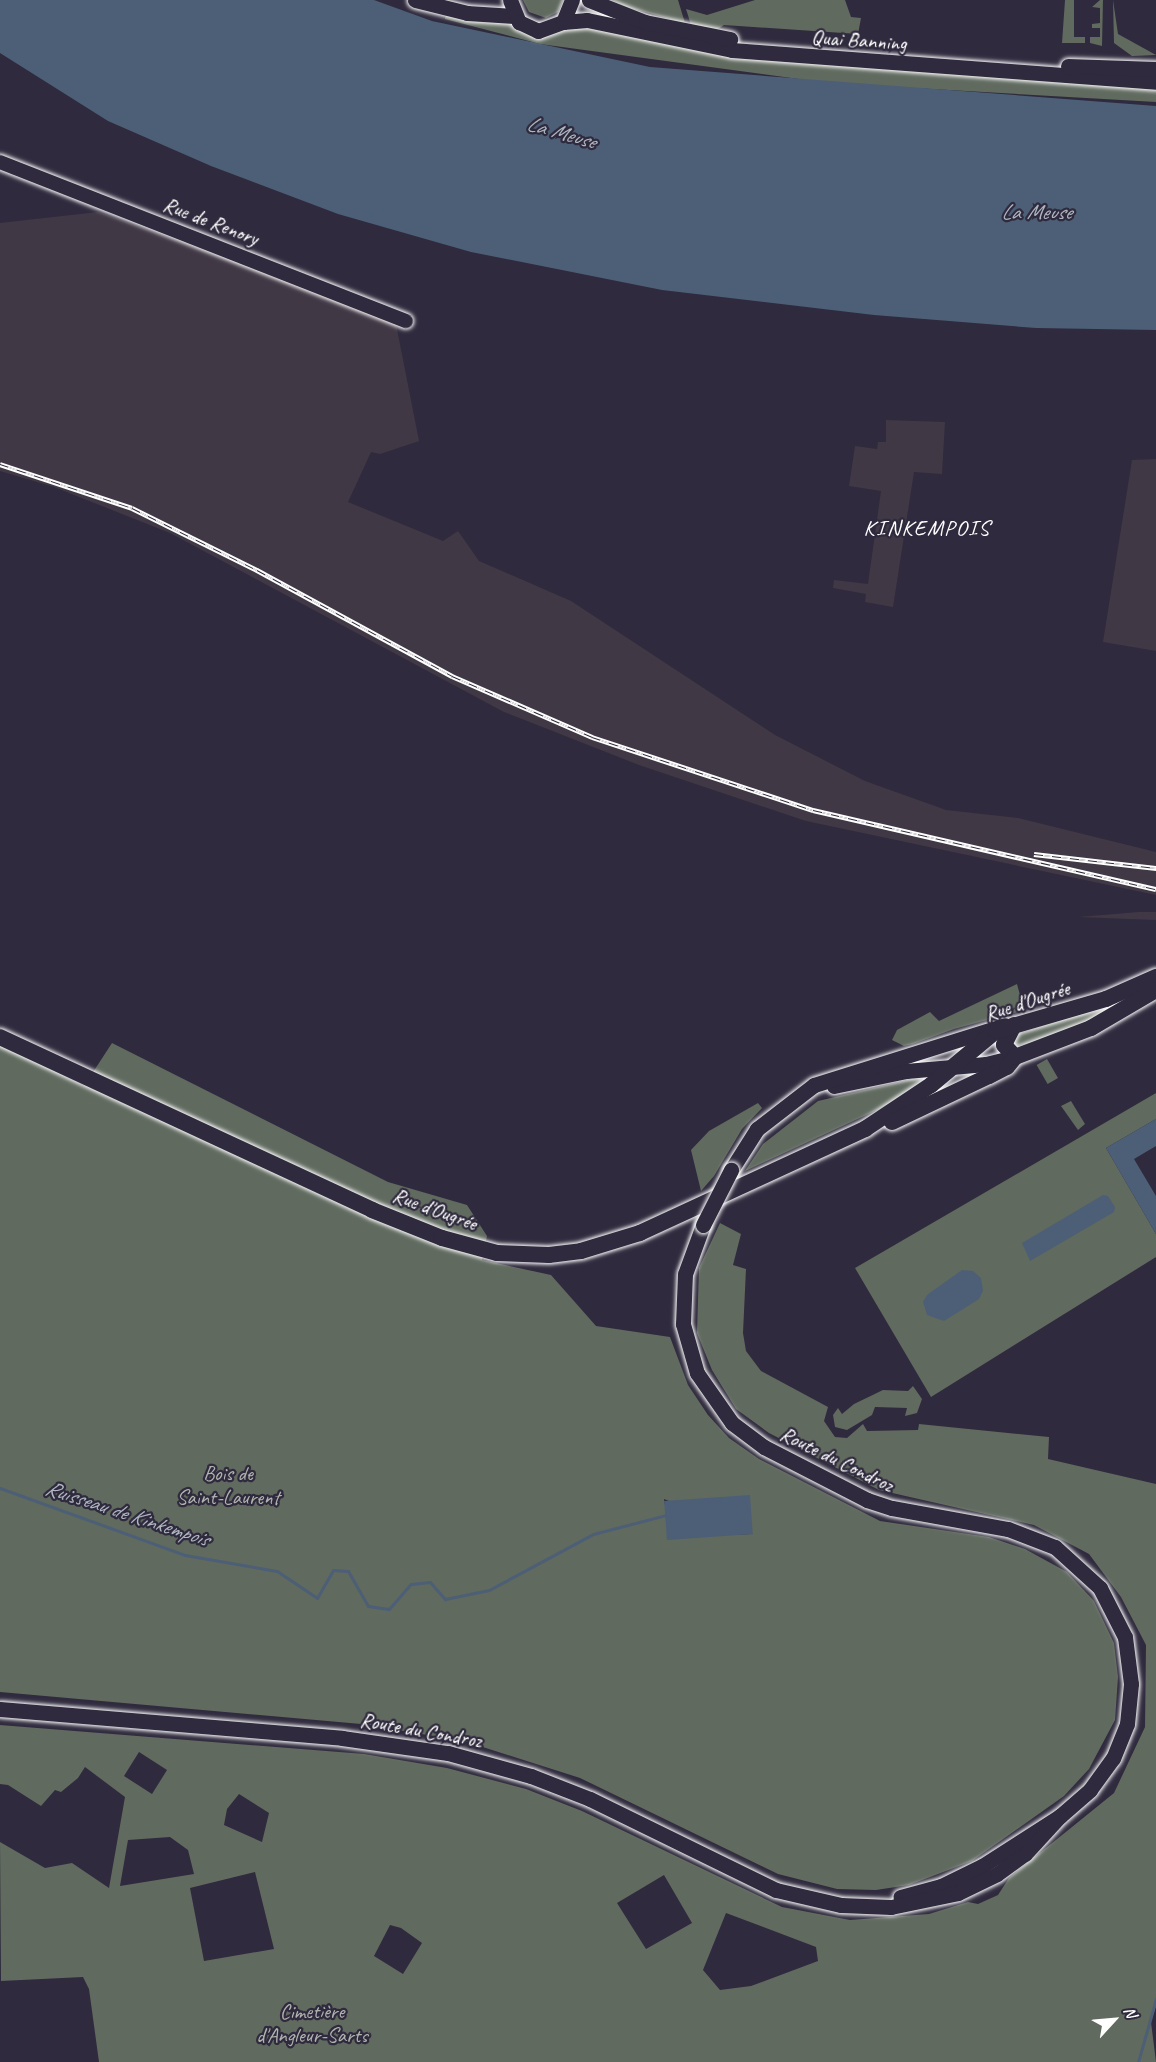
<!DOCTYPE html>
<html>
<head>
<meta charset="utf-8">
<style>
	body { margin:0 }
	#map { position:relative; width:1156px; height:2062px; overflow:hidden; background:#2f2a3d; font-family:Caveat,sans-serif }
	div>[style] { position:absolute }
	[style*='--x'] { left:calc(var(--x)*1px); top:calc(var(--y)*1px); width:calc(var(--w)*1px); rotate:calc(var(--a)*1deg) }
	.built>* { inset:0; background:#413845 }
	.green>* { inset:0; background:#606a5f; transform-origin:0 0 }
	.water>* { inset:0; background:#4c5f76; transform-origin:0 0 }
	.stream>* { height:3px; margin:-1.5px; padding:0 1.5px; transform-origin:1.5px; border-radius:1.5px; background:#4c5f76 }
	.roads { filter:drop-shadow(0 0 2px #fff) drop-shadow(0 0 2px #fff) }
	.tertiary>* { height:14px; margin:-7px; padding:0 7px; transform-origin:7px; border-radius:7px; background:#2f2a3d }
	.secondary>* { height:15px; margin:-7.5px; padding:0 7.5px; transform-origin:7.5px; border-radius:7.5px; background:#2f2a3d }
	.primary>* { height:16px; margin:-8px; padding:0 8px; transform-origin:8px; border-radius:8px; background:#2f2a3d }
	.rail>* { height:5px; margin-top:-2.5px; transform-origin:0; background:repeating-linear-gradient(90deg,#2f2a3d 0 9px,#fff 0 18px); box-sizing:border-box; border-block:2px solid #fff }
	.bridges { filter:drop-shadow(0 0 2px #fff) drop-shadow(0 0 2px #fff) }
	.secondary-bridge>* { height:15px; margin:-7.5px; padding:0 7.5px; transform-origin:7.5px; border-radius:7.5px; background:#2f2a3d }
	span { translate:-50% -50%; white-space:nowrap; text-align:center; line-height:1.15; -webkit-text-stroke:4.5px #2f2a3d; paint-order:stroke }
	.street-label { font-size:21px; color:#fff }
	.park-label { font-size:21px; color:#b0b4af }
	.water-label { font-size:22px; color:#aeb7c1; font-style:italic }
	.neighbourhood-label { font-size:22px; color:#fff; letter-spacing:1.5px }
	.north { position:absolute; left:1084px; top:1990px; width:60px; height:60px; -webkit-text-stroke:4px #2f2a3d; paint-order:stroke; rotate:64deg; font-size:16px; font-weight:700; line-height:24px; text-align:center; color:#fff }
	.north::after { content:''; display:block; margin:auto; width:21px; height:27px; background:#fff; clip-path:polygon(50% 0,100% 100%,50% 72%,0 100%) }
</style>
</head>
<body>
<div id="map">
	<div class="built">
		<i style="clip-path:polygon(98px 212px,395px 319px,419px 441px,380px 454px,371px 452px,348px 502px,443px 541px,458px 531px,479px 561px,571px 601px,775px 735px,865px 781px,946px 810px,1018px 818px,1156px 852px,1156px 895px,806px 821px,639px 765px,504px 712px,170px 533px,54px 487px,0 471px,0 223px)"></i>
		<i style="clip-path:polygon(886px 420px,945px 422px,942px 474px,914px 472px,893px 607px,865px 602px,866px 594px,833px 588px,834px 580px,868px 584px,881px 491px,849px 486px,855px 446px,877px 449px,878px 442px,886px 442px)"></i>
		<i style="clip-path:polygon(1156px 459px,1156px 651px,1103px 642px,1132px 460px)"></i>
		<i style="clip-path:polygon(1139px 912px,1156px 912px,1156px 920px,1078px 917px)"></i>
	</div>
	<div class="green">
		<i style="clip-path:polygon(523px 0,563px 0,558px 12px,546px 18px,529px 12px)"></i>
		<i style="clip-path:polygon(613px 0,678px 0,685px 23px,627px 7px)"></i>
		<i style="clip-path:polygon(755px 0,845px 0,851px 17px,861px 18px,858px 34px,724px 25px,718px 29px,691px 25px,686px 9px,707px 15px)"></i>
		<i style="clip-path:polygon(1065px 0,1074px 0,1074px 37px,1085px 37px,1085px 43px,1062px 43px)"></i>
		<i style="clip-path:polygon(1100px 0,1103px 0,1102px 46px,1090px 43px,1090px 37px,1100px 37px,1100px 28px,1092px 28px,1092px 24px,1100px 23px,1100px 8px,1092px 7px)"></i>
		<i style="clip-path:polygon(1113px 0,1118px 34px,1156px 55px,1132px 56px,1114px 43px)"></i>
		<i style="clip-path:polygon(446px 14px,512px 23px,540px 36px,566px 28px,590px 27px,713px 53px,1156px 87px,1156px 102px,828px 83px,540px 44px,445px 19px)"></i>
		<i style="clip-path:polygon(1017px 984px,1024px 1010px,954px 1029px,913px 1044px,904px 1046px,892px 1040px,897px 1030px,930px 1012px,939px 1021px)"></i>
		<i style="clip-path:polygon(1126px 999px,1115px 1010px,1031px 1043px,1010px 1047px,1016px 1035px)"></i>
		<i style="clip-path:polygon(evenodd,112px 1043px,388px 1182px,467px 1205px,487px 1236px,482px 1260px,551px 1275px,596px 1326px,670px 1337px,688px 1385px,708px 1415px,729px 1438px,759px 1459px,880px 1521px,989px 1537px,1025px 1549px,1067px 1572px,1094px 1601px,1114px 1643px,1118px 1677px,1115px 1720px,1089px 1769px,1064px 1796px,972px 1861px,909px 1885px,876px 1890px,837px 1889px,778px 1874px,580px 1778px,464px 1741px,361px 1724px,0 1692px,0 1044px,84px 1086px,112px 1043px,664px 1499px,753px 1534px,670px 1537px,664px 1499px)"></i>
		<i style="left:1047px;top:1059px;width:22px;height:12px;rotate:60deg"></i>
		<i style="clip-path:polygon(921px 1077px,922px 1085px,877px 1110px,745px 1171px,763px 1144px,818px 1101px)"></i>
		<i style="clip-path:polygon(1156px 1093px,1156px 1119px,1106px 1148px,1156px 1234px,1156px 1257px,931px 1397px,855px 1268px)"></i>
		<i style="clip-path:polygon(1071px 1101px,1085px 1124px,1078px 1130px,1061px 1106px)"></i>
		<i style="clip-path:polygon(758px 1103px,762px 1108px,742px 1129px,714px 1176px,701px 1191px,691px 1150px,709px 1131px)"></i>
		<i style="clip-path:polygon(evenodd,720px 1223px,741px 1234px,733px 1265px,746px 1269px,743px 1333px,746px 1351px,761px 1371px,828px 1407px,824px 1421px,835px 1437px,847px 1438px,863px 1424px,867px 1431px,918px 1430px,919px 1424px,1049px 1437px,1048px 1459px,1156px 1484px,1156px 2006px,1151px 2022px,1156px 2062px,99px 2062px,89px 1989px,83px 1977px,1px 1981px,0 1842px,45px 1868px,72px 1863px,109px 1888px,125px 1797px,85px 1767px,78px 1778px,61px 1792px,55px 1790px,41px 1806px,8px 1785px,0 1784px,0 1725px,364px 1754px,447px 1768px,526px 1789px,582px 1811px,782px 1907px,850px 1920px,929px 1914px,968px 1902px,978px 1904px,998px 1895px,1009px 1878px,1114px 1793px,1145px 1727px,1146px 1645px,1121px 1597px,1089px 1554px,1034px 1525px,879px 1490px,769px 1433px,736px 1409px,712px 1370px,697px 1333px,699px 1268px,720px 1223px,139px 1752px,167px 1770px,152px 1794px,124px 1776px,139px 1752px,720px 1223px,239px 1794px,269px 1813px,262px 1842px,224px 1825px,227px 1809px,239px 1794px,720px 1223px,170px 1837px,188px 1850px,194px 1874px,120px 1886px,128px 1840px,170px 1837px,720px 1223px,255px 1872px,274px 1949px,204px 1961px,190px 1888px,255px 1872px,720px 1223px,664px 1875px,692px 1923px,646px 1949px,617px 1903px,664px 1875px,720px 1223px,726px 1913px,816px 1947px,818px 1961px,751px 1986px,720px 1990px,703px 1970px,726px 1913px,720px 1223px,390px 1925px,401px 1928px,422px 1943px,403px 1974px,374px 1956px,390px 1925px)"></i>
		<i style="clip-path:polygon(913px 1386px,922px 1399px,917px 1413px,905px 1416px,907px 1408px,875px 1407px,872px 1415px,847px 1430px,835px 1427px,833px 1415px,838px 1408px,842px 1414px,854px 1404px,883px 1390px,908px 1391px)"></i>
	</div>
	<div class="water">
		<i style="clip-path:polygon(0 0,374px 0,432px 21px,650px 67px,1156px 106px,1156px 330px,1036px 328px,874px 315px,662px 290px,471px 252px,338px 214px,211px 166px,108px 121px,0 53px)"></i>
		<i style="clip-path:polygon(1156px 1119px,1156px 1146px,1134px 1159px,1156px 1196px,1156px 1234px,1106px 1148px)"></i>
		<i style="clip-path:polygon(1103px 1195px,1108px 1196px,1115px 1207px,1114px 1212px,1030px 1261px,1022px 1243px)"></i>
		<i style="clip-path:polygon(962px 1270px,973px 1271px,981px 1278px,983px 1291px,979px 1299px,944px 1321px,927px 1315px,923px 1302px,927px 1295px)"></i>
		<i style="left:750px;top:1495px;width:39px;height:86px;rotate:86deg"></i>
	</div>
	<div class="stream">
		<i style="--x:0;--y:1488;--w:197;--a:19.9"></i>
		<i style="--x:185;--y:1555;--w:93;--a:9.9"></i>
		<i style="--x:277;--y:1571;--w:48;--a:34"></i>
		<i style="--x:317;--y:1598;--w:32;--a:-60"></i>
		<i style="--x:333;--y:1570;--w:15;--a:4"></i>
		<i style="--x:348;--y:1571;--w:40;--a:60.3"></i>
		<i style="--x:368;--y:1606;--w:21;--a:8"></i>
		<i style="--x:389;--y:1609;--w:33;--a:-49"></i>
		<i style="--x:411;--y:1584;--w:19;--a:-6"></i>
		<i style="--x:430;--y:1582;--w:23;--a:49"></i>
		<i style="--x:445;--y:1599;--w:45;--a:-11.6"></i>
		<i style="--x:489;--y:1590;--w:118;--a:-28.3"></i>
		<i style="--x:593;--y:1534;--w:75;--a:-14.6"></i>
		<i style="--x:1138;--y:2062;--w:66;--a:-74.1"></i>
	</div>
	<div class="roads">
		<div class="tertiary">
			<i style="--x:0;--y:162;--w:436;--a:21.4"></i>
		</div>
		<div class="secondary">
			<i style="--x:415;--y:0;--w:54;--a:14"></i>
			<i style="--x:467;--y:13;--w:47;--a:3.7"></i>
			<i style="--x:510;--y:0;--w:24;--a:68"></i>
			<i style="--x:519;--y:22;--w:21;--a:25"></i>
			<i style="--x:538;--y:31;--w:27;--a:-20"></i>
			<i style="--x:563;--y:22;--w:24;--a:-5"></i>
			<i style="--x:587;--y:20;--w:148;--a:11.7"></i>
			<i style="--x:732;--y:50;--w:425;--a:4.3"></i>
			<i style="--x:589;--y:0;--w:60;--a:21.4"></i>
			<i style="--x:645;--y:22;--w:87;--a:11.3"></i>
			<i style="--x:563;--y:22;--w:24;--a:-68"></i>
			<i style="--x:1068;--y:66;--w:88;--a:2"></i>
			<i style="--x:834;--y:1086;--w:74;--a:-11.8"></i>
			<i style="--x:906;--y:1071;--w:80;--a:-5"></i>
			<i style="--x:986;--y:1064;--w:30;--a:-14"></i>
			<i style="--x:731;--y:1170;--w:49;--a:-57.6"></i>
			<i style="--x:757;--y:1129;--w:72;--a:-37.7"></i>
			<i style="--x:814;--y:1085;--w:200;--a:-17.4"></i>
			<i style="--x:703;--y:1225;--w:52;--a:110.2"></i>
			<i style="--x:685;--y:1274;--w:50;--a:92.3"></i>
			<i style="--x:683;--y:1324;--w:51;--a:74.1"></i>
			<i style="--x:697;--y:1373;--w:61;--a:55"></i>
			<i style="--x:732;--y:1423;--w:40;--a:37"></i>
			<i style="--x:764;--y:1447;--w:116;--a:27.2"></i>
			<i style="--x:867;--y:1500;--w:26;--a:18"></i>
			<i style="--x:892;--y:1508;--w:118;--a:10.3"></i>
			<i style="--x:1008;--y:1529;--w:50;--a:21"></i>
			<i style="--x:1055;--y:1547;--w:61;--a:42.3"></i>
			<i style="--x:1100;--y:1588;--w:55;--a:63"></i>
			<i style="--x:1125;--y:1637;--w:47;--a:82.7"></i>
			<i style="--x:1131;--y:1684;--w:40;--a:95.7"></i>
			<i style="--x:1127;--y:1724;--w:37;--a:112"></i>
			<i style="--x:1113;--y:1758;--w:39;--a:126"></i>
			<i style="--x:1090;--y:1790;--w:40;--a:139"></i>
			<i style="--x:1060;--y:1816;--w:93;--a:147.3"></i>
			<i style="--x:982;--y:1866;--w:46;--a:154"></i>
			<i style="--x:941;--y:1886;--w:42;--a:165"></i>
			<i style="--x:0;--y:1709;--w:343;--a:4.8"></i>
			<i style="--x:342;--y:1738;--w:107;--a:8.1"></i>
			<i style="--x:448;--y:1753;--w:86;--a:15.5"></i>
			<i style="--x:531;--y:1776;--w:63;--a:21.3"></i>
			<i style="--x:590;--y:1799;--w:207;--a:26.1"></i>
			<i style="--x:776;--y:1890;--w:67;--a:13"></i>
			<i style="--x:841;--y:1905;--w:50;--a:2.3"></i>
			<i style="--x:891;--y:1907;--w:68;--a:-11.8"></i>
			<i style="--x:958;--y:1893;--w:43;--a:-26"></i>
			<i style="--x:997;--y:1874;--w:34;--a:-36"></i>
			<i style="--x:1025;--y:1854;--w:52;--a:-47.4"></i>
		</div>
		<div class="primary">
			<i style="--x:1014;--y:1025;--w:22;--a:117"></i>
			<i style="--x:1004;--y:1045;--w:16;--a:47"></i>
			<i style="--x:0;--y:1037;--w:410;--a:24.9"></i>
			<i style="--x:372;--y:1210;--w:75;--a:21.8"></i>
			<i style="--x:442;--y:1238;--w:57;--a:15.3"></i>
			<i style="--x:497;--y:1253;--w:52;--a:2.2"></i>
			<i style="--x:549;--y:1255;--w:32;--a:-7"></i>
			<i style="--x:581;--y:1251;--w:62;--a:-17"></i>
			<i style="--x:640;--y:1233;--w:248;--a:-24.8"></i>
			<i style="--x:865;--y:1129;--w:79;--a:-33.7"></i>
			<i style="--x:931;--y:1085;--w:85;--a:-39.7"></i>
			<i style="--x:996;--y:1031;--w:115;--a:-16.2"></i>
			<i style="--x:1106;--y:999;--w:55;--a:-23.7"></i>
			<i style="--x:892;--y:1122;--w:107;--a:-25.4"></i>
			<i style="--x:989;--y:1076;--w:20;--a:-27"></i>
			<i style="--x:1007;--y:1067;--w:13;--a:-51"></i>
			<i style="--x:1015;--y:1057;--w:81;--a:-20.9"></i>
			<i style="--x:1091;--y:1028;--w:75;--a:-30.3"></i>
		</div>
	</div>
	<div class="rail">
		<i style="--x:0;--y:464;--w:139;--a:18.4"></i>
		<i style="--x:132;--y:508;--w:140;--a:26.4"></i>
		<i style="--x:257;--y:570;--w:222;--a:28.5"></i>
		<i style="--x:452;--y:676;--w:153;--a:23.5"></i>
		<i style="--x:592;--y:737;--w:233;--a:18.3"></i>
		<i style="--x:813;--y:810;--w:352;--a:13"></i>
		<i style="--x:1034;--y:854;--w:123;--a:6.5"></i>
	</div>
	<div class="bridges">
		<div class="secondary-bridge">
			<i style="--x:703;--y:1225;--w:62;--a:-63"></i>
		</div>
	</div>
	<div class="street-label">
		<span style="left:859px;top:40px;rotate:4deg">Quai Banning</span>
		<span style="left:211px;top:221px;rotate:21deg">Rue de Renory</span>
		<span style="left:1027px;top:1001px;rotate:-18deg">Rue d'Ougrée</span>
		<span style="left:435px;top:1209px;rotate:20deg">Rue d'Ougrée</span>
		<span style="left:837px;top:1459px;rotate:26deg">Route du Condroz</span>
		<span style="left:421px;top:1730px;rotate:10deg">Route du Condroz</span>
	</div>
	<div class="park-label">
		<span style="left:228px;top:1485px">Bois de<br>Saint-Laurent</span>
		<span style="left:312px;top:2023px">Cimetière<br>d'Angleur-Sarts</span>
	</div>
	<div class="water-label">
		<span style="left:561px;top:133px;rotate:16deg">La Meuse</span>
		<span style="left:1036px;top:213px">La Meuse</span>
		<span style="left:127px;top:1514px;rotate:18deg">Ruisseau de Kinkempois</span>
	</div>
	<div class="neighbourhood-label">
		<span style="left:927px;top:529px">KINKEMPOIS</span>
	</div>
	<div class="north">N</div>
</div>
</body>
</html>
